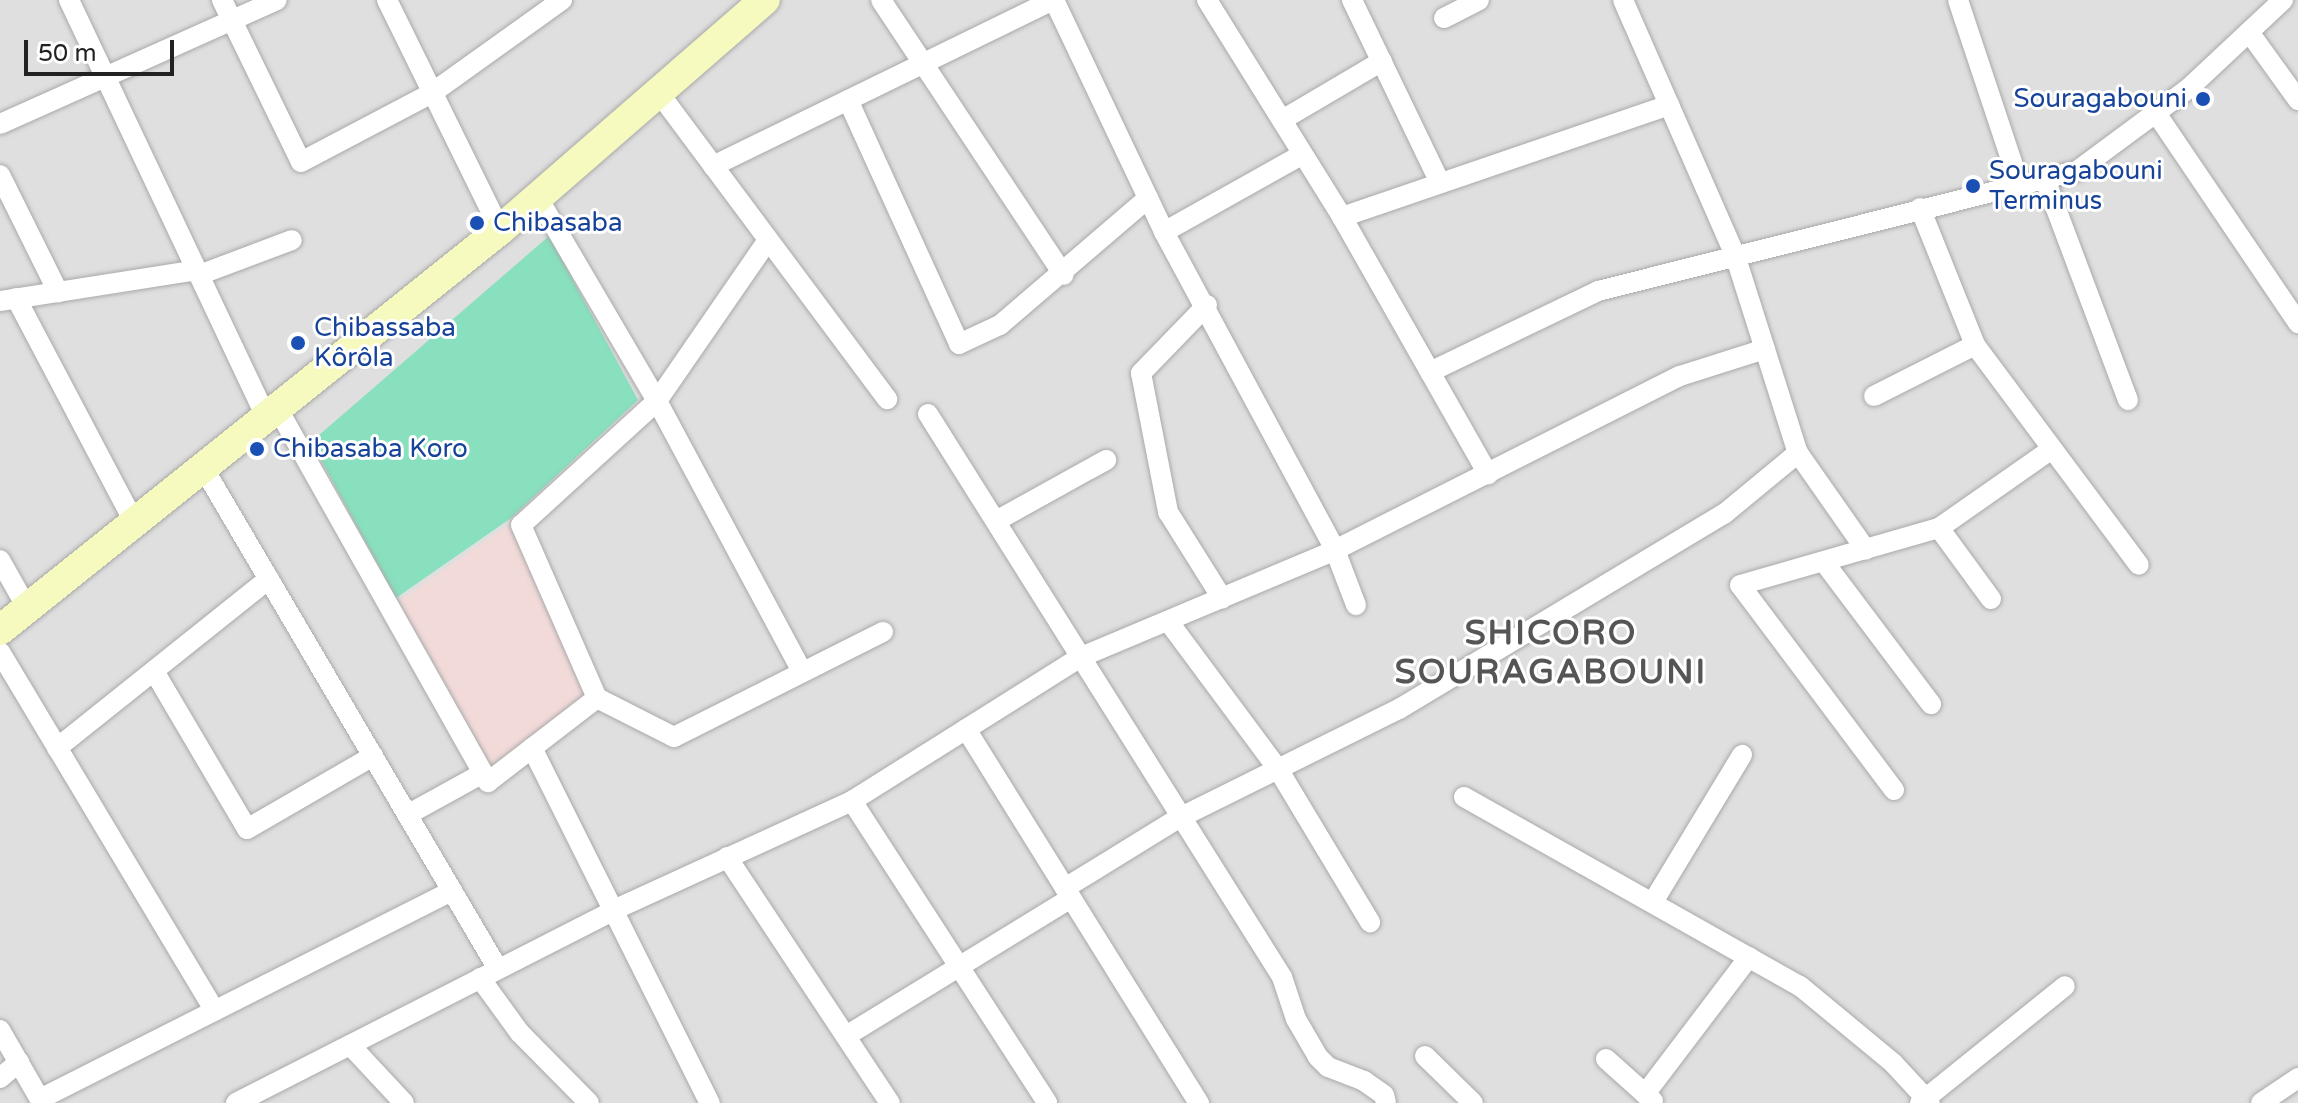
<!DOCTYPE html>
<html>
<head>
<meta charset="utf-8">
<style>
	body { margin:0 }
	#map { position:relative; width:2298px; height:1103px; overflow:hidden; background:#f2efe9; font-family:"Varela Round",sans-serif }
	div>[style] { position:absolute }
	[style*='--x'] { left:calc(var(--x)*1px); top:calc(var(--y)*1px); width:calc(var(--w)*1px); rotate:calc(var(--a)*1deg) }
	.residential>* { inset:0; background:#e0dfdf; transform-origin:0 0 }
	.commercial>* { inset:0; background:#f2dad9 }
	.pitch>* { inset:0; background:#88e0be }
	.roads { filter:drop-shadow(0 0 2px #a9a9a9) drop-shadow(0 0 2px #a9a9a9) }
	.minor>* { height:20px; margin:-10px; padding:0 10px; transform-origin:10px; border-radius:10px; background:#fff }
	.secondary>* { height:30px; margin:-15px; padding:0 15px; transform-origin:15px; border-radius:15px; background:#f7fabf }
	.dots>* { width:22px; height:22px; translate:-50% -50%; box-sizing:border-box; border:4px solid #fff; border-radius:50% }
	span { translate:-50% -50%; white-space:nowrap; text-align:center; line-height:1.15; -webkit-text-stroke:6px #fff; paint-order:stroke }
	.transit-label { font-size:26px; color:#164399 }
	.right { translate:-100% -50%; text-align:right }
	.left { translate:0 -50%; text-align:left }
	.district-label { font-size:34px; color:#555; font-weight:700; letter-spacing:2px }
	.scale { position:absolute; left:24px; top:40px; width:150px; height:36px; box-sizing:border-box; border:4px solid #222; border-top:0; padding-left:10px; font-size:24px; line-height:28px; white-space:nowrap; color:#222; -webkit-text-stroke:6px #fff; paint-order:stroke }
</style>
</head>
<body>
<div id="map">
	<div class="residential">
		<i style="left:0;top:0;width:2298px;height:1103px"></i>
	</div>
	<div class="commercial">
		<i style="clip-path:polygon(510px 524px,589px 703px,493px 770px,399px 601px)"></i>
	</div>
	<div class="pitch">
		<i style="clip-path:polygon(549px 236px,638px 400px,511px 518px,396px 598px,311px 442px)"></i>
	</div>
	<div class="roads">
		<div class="minor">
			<i style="--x:69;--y:0;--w:447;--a:64.7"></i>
			<i style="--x:260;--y:404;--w:20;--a:20"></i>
			<i style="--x:279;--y:411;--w:426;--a:60.6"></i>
			<i style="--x:488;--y:782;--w:138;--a:-37.6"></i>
			<i style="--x:222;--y:0;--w:180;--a:64"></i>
			<i style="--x:301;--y:162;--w:148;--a:-27.8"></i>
			<i style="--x:432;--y:93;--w:160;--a:-35.6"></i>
			<i style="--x:387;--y:0;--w:256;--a:63.8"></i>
			<i style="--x:881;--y:0;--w:330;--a:56.4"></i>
			<i style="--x:1207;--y:0;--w:256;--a:58.1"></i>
			<i style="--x:1342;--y:217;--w:296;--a:60.4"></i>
			<i style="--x:1352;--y:0;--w:203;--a:64.3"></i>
			<i style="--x:1623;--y:0;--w:282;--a:66.3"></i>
			<i style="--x:1736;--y:258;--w:205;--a:72.4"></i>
			<i style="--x:1798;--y:453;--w:118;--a:55"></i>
			<i style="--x:1958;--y:0;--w:196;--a:71.6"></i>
			<i style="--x:1444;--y:18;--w:39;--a:-27"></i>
			<i style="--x:2249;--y:32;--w:84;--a:54.2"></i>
			<i style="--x:659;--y:93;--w:382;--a:53.3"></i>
			<i style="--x:848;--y:100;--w:268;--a:65.5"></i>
			<i style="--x:959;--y:344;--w:45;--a:-24.9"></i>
			<i style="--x:1000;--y:325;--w:195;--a:-40.6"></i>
			<i style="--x:2156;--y:113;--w:254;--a:55.9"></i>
			<i style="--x:1282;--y:120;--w:116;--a:-30.5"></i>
			<i style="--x:0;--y:124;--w:303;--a:-24.1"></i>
			<i style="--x:713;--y:166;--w:379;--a:-26"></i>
			<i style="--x:1054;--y:0;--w:257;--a:64.6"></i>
			<i style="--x:1164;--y:232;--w:361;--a:61.7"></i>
			<i style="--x:1335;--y:550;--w:59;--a:69.1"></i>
			<i style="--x:0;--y:175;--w:131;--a:63.6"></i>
			<i style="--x:2046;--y:182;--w:233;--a:69.4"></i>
			<i style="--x:538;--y:198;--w:235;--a:59.6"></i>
			<i style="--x:657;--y:401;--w:305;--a:61.8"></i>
			<i style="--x:1920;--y:208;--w:148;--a:68.1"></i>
			<i style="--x:1975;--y:345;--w:274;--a:53.3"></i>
			<i style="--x:1342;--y:217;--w:346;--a:-18.9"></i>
			<i style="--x:1164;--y:232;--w:159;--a:-29.3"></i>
			<i style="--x:768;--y:240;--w:196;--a:124.6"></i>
			<i style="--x:657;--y:401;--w:184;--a:137.6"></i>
			<i style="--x:521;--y:525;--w:189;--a:66.3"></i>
			<i style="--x:597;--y:698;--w:86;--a:26.9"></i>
			<i style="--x:674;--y:737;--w:234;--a:-26.7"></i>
			<i style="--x:199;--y:275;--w:99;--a:-20.6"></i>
			<i style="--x:16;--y:298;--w:255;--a:62.2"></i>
			<i style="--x:0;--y:301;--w:199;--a:-8.9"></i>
			<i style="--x:1207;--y:305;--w:95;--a:134.1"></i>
			<i style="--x:1141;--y:373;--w:142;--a:79"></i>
			<i style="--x:1168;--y:512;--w:102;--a:57.9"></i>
			<i style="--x:1430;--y:372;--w:187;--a:-25.7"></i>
			<i style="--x:1598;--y:291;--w:494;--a:-14.1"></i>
			<i style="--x:2077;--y:171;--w:139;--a:-36.5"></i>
			<i style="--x:2189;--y:88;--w:129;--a:-43.1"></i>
			<i style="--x:1874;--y:396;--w:113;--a:-26.8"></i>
			<i style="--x:928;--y:414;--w:665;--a:57.84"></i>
			<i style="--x:1282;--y:977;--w:44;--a:71.6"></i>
			<i style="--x:1296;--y:1019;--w:44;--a:59.9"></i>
			<i style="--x:1318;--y:1057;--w:14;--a:45"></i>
			<i style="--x:1328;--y:1067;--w:39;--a:21"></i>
			<i style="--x:1364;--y:1081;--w:24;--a:35"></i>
			<i style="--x:1384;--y:1095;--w:8;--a:76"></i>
			<i style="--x:204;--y:469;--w:580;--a:59.54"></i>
			<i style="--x:996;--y:521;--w:126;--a:-29"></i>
			<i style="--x:1939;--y:528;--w:88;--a:53.8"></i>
			<i style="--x:0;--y:560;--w:55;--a:60.6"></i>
			<i style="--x:1824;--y:562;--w:178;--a:53"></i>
			<i style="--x:1168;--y:621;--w:184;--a:53.4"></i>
			<i style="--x:1278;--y:769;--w:179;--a:59"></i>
			<i style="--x:0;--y:652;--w:418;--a:59.1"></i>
			<i style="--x:154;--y:671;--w:183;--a:59.5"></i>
			<i style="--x:247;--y:829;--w:146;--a:-30.1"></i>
			<i style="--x:966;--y:729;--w:441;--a:58.1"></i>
			<i style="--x:57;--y:748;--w:271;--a:-38.6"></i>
			<i style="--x:532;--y:748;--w:397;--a:63.4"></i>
			<i style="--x:1894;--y:790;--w:256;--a:-126.9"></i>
			<i style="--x:1740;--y:585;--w:207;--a:-16"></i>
			<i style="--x:1939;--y:528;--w:138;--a:-35"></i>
			<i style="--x:1464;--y:797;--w:386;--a:29.4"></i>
			<i style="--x:1800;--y:986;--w:121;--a:39.6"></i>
			<i style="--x:1893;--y:1063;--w:54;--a:47.2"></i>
			<i style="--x:852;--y:801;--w:359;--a:57.1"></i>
			<i style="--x:407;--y:815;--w:87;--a:-28.9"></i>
			<i style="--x:727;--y:857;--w:295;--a:56.5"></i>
			<i style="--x:1065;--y:888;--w:134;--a:-31.6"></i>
			<i style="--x:1179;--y:818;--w:246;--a:-26.4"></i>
			<i style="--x:1399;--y:709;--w:379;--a:-31"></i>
			<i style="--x:1724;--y:514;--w:96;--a:-39.5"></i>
			<i style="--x:1653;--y:902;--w:172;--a:-58.8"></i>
			<i style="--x:480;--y:978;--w:68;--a:54"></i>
			<i style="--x:520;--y:1033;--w:98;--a:45.4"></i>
			<i style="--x:0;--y:1030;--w:84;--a:60.1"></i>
			<i style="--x:846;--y:1036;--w:264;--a:-31.5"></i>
			<i style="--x:350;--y:1045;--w:79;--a:47"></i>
			<i style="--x:1425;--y:1056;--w:67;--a:44.4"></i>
			<i style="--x:1606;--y:1059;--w:63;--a:41.8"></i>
			<i style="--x:0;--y:1078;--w:25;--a:-40"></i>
			<i style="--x:1645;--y:1094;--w:172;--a:-52.8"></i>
			<i style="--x:40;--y:1099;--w:462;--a:-26.8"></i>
			<i style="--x:236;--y:1103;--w:427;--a:-27"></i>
			<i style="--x:616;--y:909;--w:260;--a:-24.6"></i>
			<i style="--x:852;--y:801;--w:271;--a:-32.2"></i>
			<i style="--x:1081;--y:657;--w:276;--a:-22.8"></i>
			<i style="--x:1335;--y:550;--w:386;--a:-26.8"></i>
			<i style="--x:1680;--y:376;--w:89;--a:-17.6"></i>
			<i style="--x:1920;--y:1103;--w:186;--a:-38.9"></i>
			<i style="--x:2261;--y:1103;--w:45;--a:-34"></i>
		</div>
		<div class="secondary">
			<i style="--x:0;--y:630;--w:640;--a:-38.66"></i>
			<i style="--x:500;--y:230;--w:351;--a:-41"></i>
		</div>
	</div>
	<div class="dots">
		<i style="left:2203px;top:99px;background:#1a4fb4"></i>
		<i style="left:1973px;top:186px;background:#1a4fb4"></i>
		<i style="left:477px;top:223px;background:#1a4fb4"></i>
		<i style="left:298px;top:343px;background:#1a4fb4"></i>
		<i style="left:257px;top:449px;background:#1a4fb4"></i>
	</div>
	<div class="transit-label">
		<span class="right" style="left:2187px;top:99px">Souragabouni</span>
		<span class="left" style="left:1989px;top:186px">Souragabouni<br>Terminus</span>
		<span class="left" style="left:493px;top:223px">Chibasaba</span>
		<span class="left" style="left:314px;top:343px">Chibassaba<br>Kôrôla</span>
		<span class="left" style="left:273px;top:449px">Chibasaba Koro</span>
	</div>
	<div class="district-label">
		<span style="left:1551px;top:653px">SHICORO<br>SOURAGABOUNI</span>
	</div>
	<div class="scale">50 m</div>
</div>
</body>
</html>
